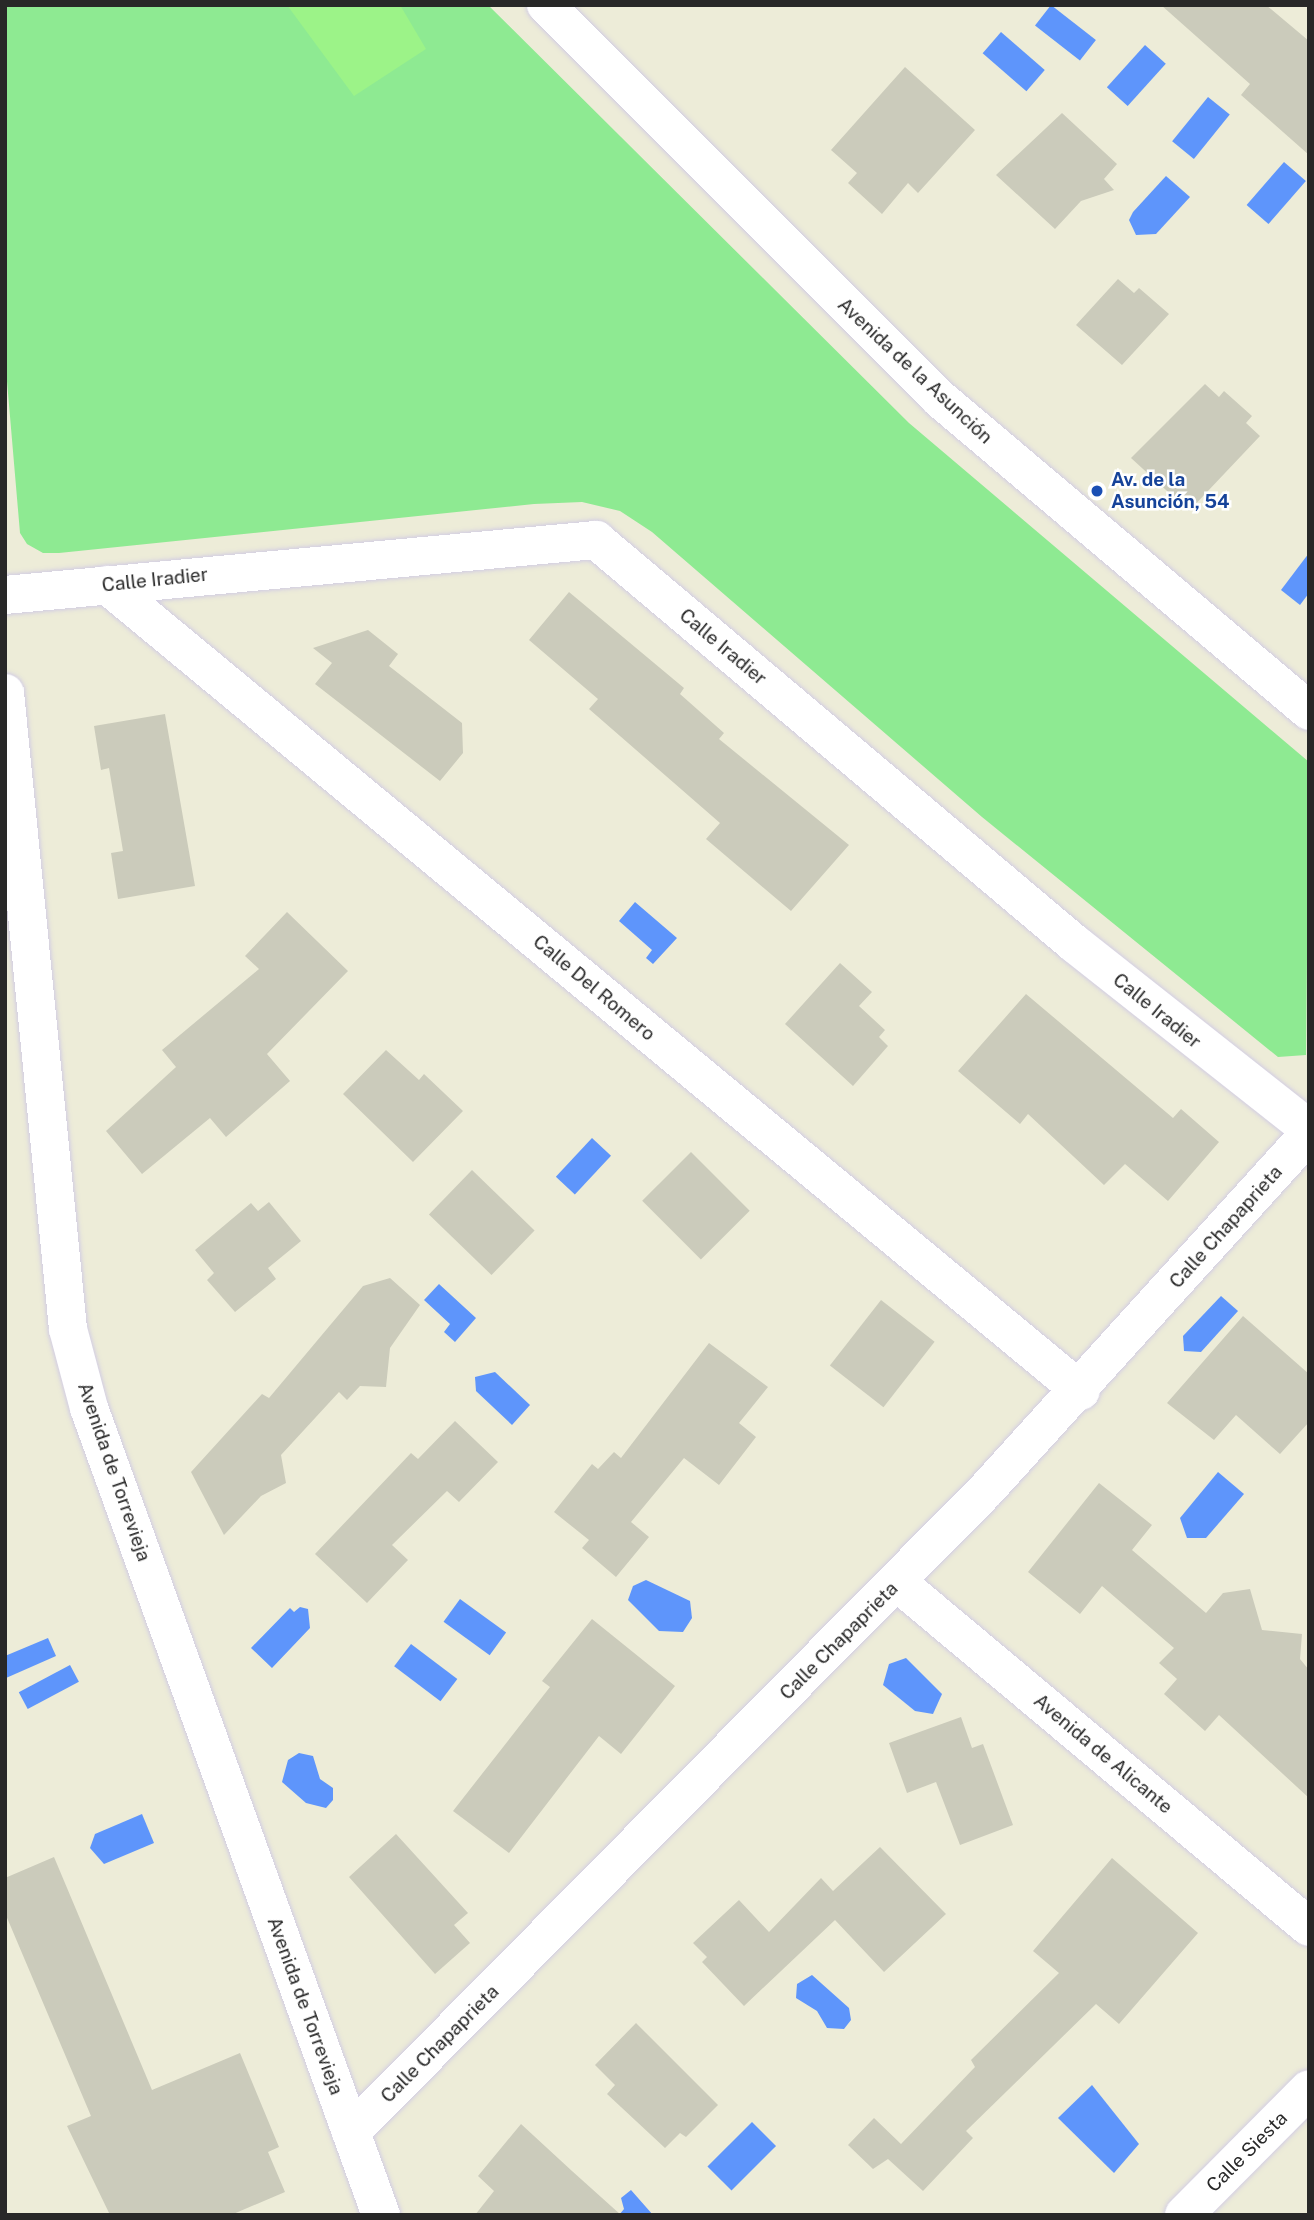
<!DOCTYPE html>
<html>
<head>
<meta charset="utf-8">
<style>
	body { margin:0 }
	#map { position:relative; width:1314px; height:2220px; overflow:hidden; background:#edecd8; font-family:"Public Sans",sans-serif }
	div>[style] { position:absolute }
	[style*='--x'] { left:calc(var(--x)*1px); top:calc(var(--y)*1px); width:calc(var(--w)*1px); rotate:calc(var(--a)*1deg) }
	.green>* { inset:0; background:#8eea92 }
	.pitch>* { inset:0; background:#9cf388 }
	.water>* { inset:0; background:#5e95fb; transform-origin:0 0 }
	.building>* { inset:0; background:#cbcbbb; transform-origin:0 0 }
	.roads { filter:drop-shadow(0 0 2px #d2cde3) drop-shadow(0 0 2px #d2cde3) }
	.street>* { height:38px; margin:-19px; padding:0 19px; transform-origin:19px; border-radius:19px; background:#fff }
	.dots>* { width:19px; height:19px; translate:-50% -50%; box-sizing:border-box; border:4px solid #fff; border-radius:50% }
	span { translate:-50% -50%; white-space:nowrap; text-align:center; line-height:1.15; -webkit-text-stroke:5px #fff; paint-order:stroke }
	.street-label { font-size:19px; color:#282828 }
	.transit-label { font-size:19px; color:#164399; font-weight:700 }
	.left { translate:0 -50%; text-align:left }
	.frame { position:absolute; inset:0; border:7px solid #282828; pointer-events:none }
</style>
</head>
<body>
<div id="map">
	<div class="green">
		<i style="clip-path:polygon(5px 5px,488px 5px,909px 423px,1309px 762px,1306px 1055px,1278px 1057px,982px 817px,652px 532px,620px 511px,582px 502px,534px 504px,59px 553px,43px 553px,27px 544px,20px 533px,5px 358px)"></i>
	</div>
	<div class="pitch">
		<i style="clip-path:polygon(287px 5px,400px 5px,426px 49px,354px 96px)"></i>
	</div>
	<div class="water">
		<i style="left:1051px;top:5px;width:57px;height:26px;rotate:38deg"></i>
		<i style="left:1001px;top:32px;width:58px;height:28px;rotate:41deg"></i>
		<i style="left:1145px;top:45px;width:28px;height:57px;rotate:42deg"></i>
		<i style="left:1208px;top:97px;width:28px;height:57px;rotate:39deg"></i>
		<i style="left:1284px;top:162px;width:29px;height:57px;rotate:41deg"></i>
		<i style="clip-path:polygon(1166px 176px,1190px 197px,1156px 234px,1136px 235px,1129px 220px,1133px 212px)"></i>
		<i style="clip-path:polygon(1309px 553px,1309px 593px,1300px 605px,1281px 590px)"></i>
		<i style="clip-path:polygon(635px 902px,677px 938px,653px 964px,646px 958px,652px 950px,619px 921px)"></i>
		<i style="left:592px;top:1138px;width:26px;height:53px;rotate:43deg"></i>
		<i style="clip-path:polygon(439px 1284px,476px 1318px,455px 1342px,444px 1332px,450px 1324px,424px 1300px)"></i>
		<i style="clip-path:polygon(1221px 1296px,1238px 1311px,1201px 1352px,1184px 1351px,1183px 1336px)"></i>
		<i style="clip-path:polygon(495px 1372px,530px 1405px,512px 1425px,476px 1391px,475px 1377px)"></i>
		<i style="clip-path:polygon(1218px 1472px,1244px 1494px,1206px 1538px,1187px 1538px,1180px 1518px)"></i>
		<i style="clip-path:polygon(646px 1580px,690px 1601px,692px 1618px,683px 1632px,659px 1631px,628px 1600px,633px 1586px)"></i>
		<i style="left:460px;top:1599px;width:57px;height:28px;rotate:36deg"></i>
		<i style="clip-path:polygon(300px 1607px,308px 1609px,310px 1628px,272px 1668px,251px 1648px,290px 1608px,294px 1612px)"></i>
		<i style="clip-path:polygon(48px 1638px,56px 1656px,6px 1678px,5px 1656px)"></i>
		<i style="left:411px;top:1644px;width:58px;height:28px;rotate:37deg"></i>
		<i style="clip-path:polygon(906px 1658px,942px 1694px,933px 1714px,915px 1711px,883px 1685px,889px 1664px)"></i>
		<i style="left:70px;top:1665px;width:19px;height:58px;rotate:62deg"></i>
		<i style="clip-path:polygon(299px 1753px,313px 1756px,320px 1779px,333px 1788px,333px 1800px,326px 1808px,306px 1803px,282px 1782px,288px 1760px)"></i>
		<i style="clip-path:polygon(142px 1814px,154px 1843px,104px 1864px,90px 1848px,95px 1834px)"></i>
		<i style="clip-path:polygon(812px 1975px,849px 2008px,851px 2020px,844px 2029px,827px 2028px,817px 2011px,796px 1998px,797px 1984px)"></i>
		<i style="clip-path:polygon(1092px 2085px,1139px 2144px,1114px 2173px,1058px 2118px)"></i>
		<i style="left:752px;top:2122px;width:34px;height:63px;rotate:45deg"></i>
		<i style="clip-path:polygon(631px 2190px,653px 2215px,619px 2215px,624px 2209px,621px 2198px)"></i>
	</div>
	<div class="building">
		<i style="clip-path:polygon(1161px 5px,1266px 5px,1309px 41px,1309px 155px,1241px 95px,1250px 84px)"></i>
		<i style="clip-path:polygon(905px 67px,975px 130px,918px 193px,908px 183px,882px 214px,848px 183px,857px 173px,831px 150px)"></i>
		<i style="clip-path:polygon(1062px 113px,1117px 164px,1104px 179px,1114px 190px,1081px 201px,1055px 229px,996px 175px)"></i>
		<i style="clip-path:polygon(1118px 279px,1134px 293px,1139px 288px,1169px 314px,1122px 365px,1076px 325px)"></i>
		<i style="clip-path:polygon(1205px 384px,1219px 397px,1224px 391px,1252px 416px,1246px 423px,1260px 436px,1189px 511px,1131px 458px)"></i>
		<i style="clip-path:polygon(569px 592px,684px 688px,680px 694px,724px 733px,719px 739px,849px 845px,791px 911px,706px 839px,720px 823px,589px 709px,598px 699px,529px 640px)"></i>
		<i style="clip-path:polygon(368px 630px,398px 654px,389px 666px,462px 723px,463px 753px,440px 781px,315px 684px,332px 663px,313px 648px)"></i>
		<i style="clip-path:polygon(165px 714px,195px 886px,118px 899px,111px 853px,123px 851px,109px 768px,101px 770px,94px 726px)"></i>
		<i style="clip-path:polygon(287px 912px,348px 971px,267px 1054px,290px 1081px,226px 1137px,210px 1118px,142px 1174px,106px 1131px,176px 1067px,162px 1050px,259px 969px,245px 956px)"></i>
		<i style="clip-path:polygon(840px 963px,872px 992px,859px 1006px,885px 1030px,879px 1037px,888px 1046px,853px 1086px,785px 1024px)"></i>
		<i style="clip-path:polygon(1026px 994px,1173px 1118px,1181px 1109px,1219px 1142px,1168px 1201px,1125px 1164px,1104px 1185px,1028px 1114px,1020px 1124px,958px 1071px)"></i>
		<i style="clip-path:polygon(386px 1050px,419px 1080px,424px 1074px,463px 1111px,413px 1162px,343px 1094px)"></i>
		<i style="left:691px;top:1152px;width:83px;height:69px;rotate:45deg"></i>
		<i style="left:472px;top:1170px;width:87px;height:62px;rotate:44deg"></i>
		<i style="clip-path:polygon(269px 1202px,301px 1241px,268px 1268px,276px 1279px,235px 1312px,207px 1280px,214px 1273px,195px 1250px,251px 1203px,258px 1211px)"></i>
		<i style="clip-path:polygon(390px 1278px,420px 1305px,390px 1348px,386px 1387px,360px 1386px,347px 1400px,339px 1392px,281px 1455px,286px 1483px,261px 1496px,224px 1535px,191px 1472px,262px 1394px,269px 1398px,363px 1286px)"></i>
		<i style="left:881px;top:1300px;width:68px;height:83px;rotate:38deg"></i>
		<i style="clip-path:polygon(1243px 1316px,1309px 1374px,1309px 1422px,1280px 1454px,1236px 1415px,1214px 1440px,1167px 1403px)"></i>
		<i style="clip-path:polygon(709px 1343px,768px 1387px,739px 1423px,756px 1437px,719px 1485px,684px 1458px,631px 1522px,649px 1537px,616px 1577px,582px 1548px,589px 1540px,554px 1512px,592px 1464px,598px 1469px,614px 1452px,621px 1458px)"></i>
		<i style="clip-path:polygon(455px 1421px,498px 1462px,459px 1502px,447px 1491px,392px 1545px,408px 1560px,367px 1603px,315px 1554px,411px 1453px,418px 1459px)"></i>
		<i style="clip-path:polygon(1099px 1483px,1152px 1525px,1132px 1550px,1206px 1613px,1223px 1593px,1250px 1589px,1262px 1630px,1302px 1634px,1300px 1659px,1309px 1670px,1309px 1798px,1219px 1715px,1205px 1731px,1164px 1694px,1177px 1679px,1159px 1663px,1174px 1648px,1102px 1586px,1080px 1614px,1028px 1572px)"></i>
		<i style="clip-path:polygon(592px 1619px,675px 1686px,621px 1754px,599px 1736px,509px 1853px,453px 1811px,550px 1687px,542px 1681px)"></i>
		<i style="clip-path:polygon(961px 1717px,972px 1748px,983px 1744px,1013px 1825px,960px 1845px,936px 1782px,907px 1793px,889px 1743px)"></i>
		<i style="clip-path:polygon(396px 1834px,468px 1913px,454px 1925px,470px 1943px,435px 1974px,349px 1877px)"></i>
		<i style="clip-path:polygon(880px 1847px,946px 1914px,884px 1972px,835px 1920px,744px 2006px,702px 1962px,707px 1957px,693px 1943px,739px 1900px,769px 1932px,821px 1878px,833px 1891px)"></i>
		<i style="clip-path:polygon(54px 1857px,152px 2090px,240px 2053px,279px 2147px,268px 2152px,285px 2192px,231px 2215px,110px 2215px,67px 2126px,91px 2116px,5px 1913px,5px 1878px)"></i>
		<i style="clip-path:polygon(1112px 1858px,1198px 1933px,1119px 2024px,1096px 2004px,966px 2131px,973px 2138px,923px 2191px,888px 2159px,873px 2169px,848px 2145px,874px 2118px,901px 2144px,975px 2067px,971px 2060px,1059px 1973px,1033px 1951px)"></i>
		<i style="clip-path:polygon(636px 2023px,718px 2105px,686px 2137px,680px 2133px,665px 2148px,607px 2094px,615px 2085px,595px 2065px)"></i>
		<i style="clip-path:polygon(521px 2124px,572px 2171px,621px 2215px,475px 2215px,494px 2191px,478px 2176px)"></i>
	</div>
	<div class="roads">
		<div class="street">
			<i style="--x:546;--y:5;--w:557;--a:45"></i>
			<i style="--x:940;--y:399;--w:483;--a:40.2"></i>
			<i style="--x:107;--y:585;--w:1264;--a:39.61"></i>
			<i style="--x:5;--y:595;--w:594;--a:-5.32"></i>
			<i style="--x:596;--y:540;--w:627;--a:40.15"></i>
			<i style="--x:1075;--y:944;--w:298;--a:38.3"></i>
			<i style="--x:5;--y:693;--w:639;--a:84.34"></i>
			<i style="--x:68;--y:1329;--w:82;--a:75.1"></i>
			<i style="--x:89;--y:1408;--w:858;--a:70.11"></i>
			<i style="--x:897;--y:1582;--w:537;--a:39.94"></i>
			<i style="--x:351;--y:2132;--w:904;--a:-45.31"></i>
			<i style="--x:987;--y:1489;--w:479;--a:-47.8"></i>
			<i style="--x:1184;--y:2215;--w:177;--a:-45.2"></i>
		</div>
	</div>
	<div class="dots">
		<i style="left:1097px;top:491px;background:#1a4fb4"></i>
	</div>
	<div class="street-label">
		<span style="left:915px;top:371px;rotate:43deg">Avenida de la Asunción</span>
		<span style="left:155px;top:580px;rotate:-6deg">Calle Iradier</span>
		<span style="left:723px;top:647px;rotate:40deg">Calle Iradier</span>
		<span style="left:594px;top:988px;rotate:40deg">Calle Del Romero</span>
		<span style="left:1157px;top:1011px;rotate:39deg">Calle Iradier</span>
		<span style="left:1226px;top:1227px;rotate:-48deg">Calle Chapaprieta</span>
		<span style="left:114px;top:1472px;rotate:71deg">Avenida de Torrevieja</span>
		<span style="left:839px;top:1641px;rotate:-45deg">Calle Chapaprieta</span>
		<span style="left:1103px;top:1754px;rotate:40deg">Avenida de Alicante</span>
		<span style="left:305px;top:2006px;rotate:70deg">Avenida de Torrevieja</span>
		<span style="left:440px;top:2044px;rotate:-45deg">Calle Chapaprieta</span>
		<span style="left:1247px;top:2152px;rotate:-45deg">Calle Siesta</span>
	</div>
	<div class="transit-label">
		<span class="left" style="left:1111px;top:491px">Av. de la<br>Asunción, 54</span>
	</div>
	<div class="frame"></div>
</div>
</body>
</html>
